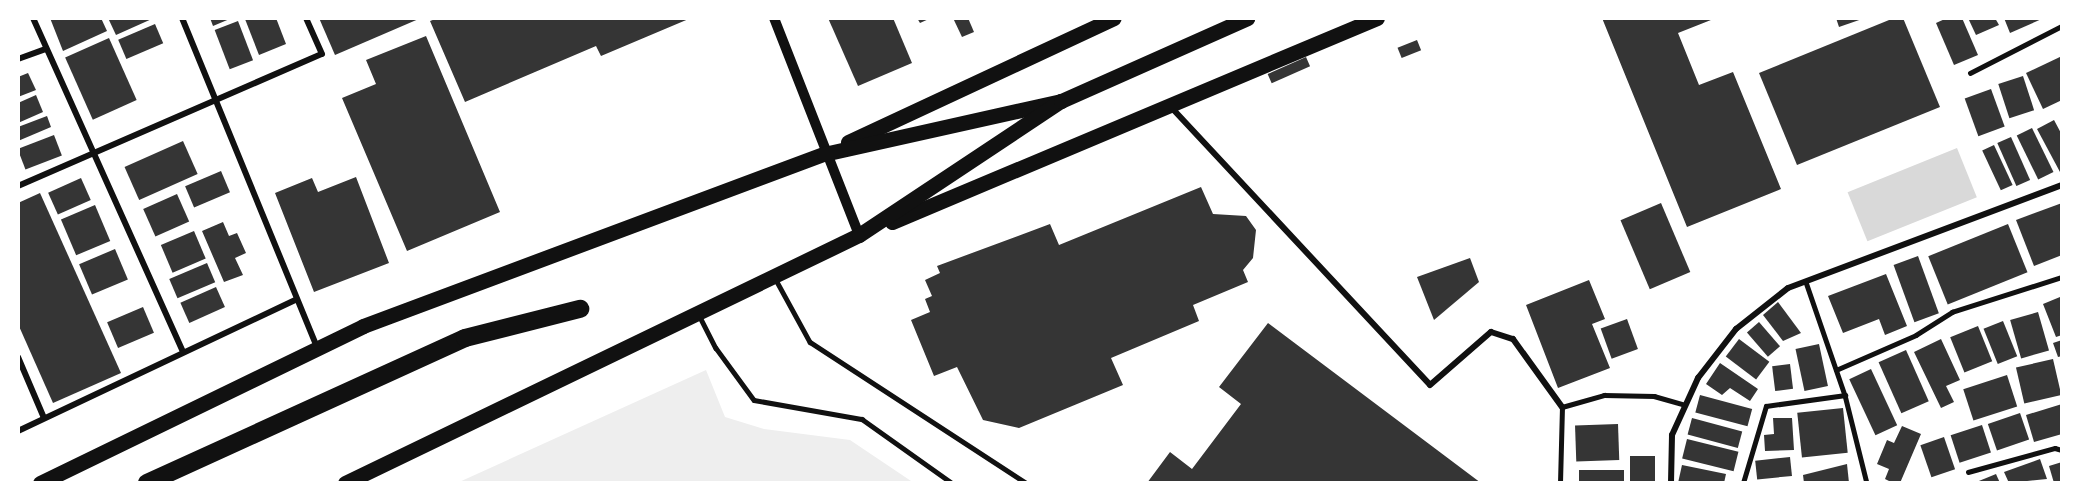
<!DOCTYPE html>
<html>
<head>
<meta charset="utf-8">
<style>
	body { margin:0 }
	#map { position:relative; width:2080px; height:501px; overflow:hidden; background:#fff; font-family:Karla,sans-serif }
	div>[style] { position:absolute }
	[style*='--x'] { left:calc(var(--x)*1px); top:calc(var(--y)*1px); width:calc(var(--w)*1px); rotate:calc(var(--a)*1deg) }
	.green>* { inset:0; background:#eee }
	.water>* { inset:0; background:#d9d9d9; transform-origin:0 0 }
	.building>* { inset:0; background:#353535; transform-origin:0 0 }
	.service>* { height:4.5px; margin:-2.25px; padding:0 2.25px; transform-origin:2.25px; border-radius:2.25px; background:#111 }
	.minor>* { height:6px; margin:-3px; padding:0 3px; transform-origin:3px; border-radius:3px; background:#111 }
	.tertiary>* { height:10px; margin:-5px; padding:0 5px; transform-origin:5px; border-radius:5px; background:#111 }
	.primary>* { height:15px; margin:-7.5px; padding:0 7.5px; transform-origin:7.5px; border-radius:7.5px; background:#111 }
	.motorway>* { height:18px; margin:-9px; padding:0 9px; transform-origin:9px; border-radius:9px; background:#111 }
	span { translate:-50% -50%; white-space:nowrap; text-align:center; line-height:1.15; -webkit-text-stroke:5px #fff; paint-order:stroke }
	.frame { position:absolute; inset:0; border:20px solid #fff; pointer-events:none }
</style>
</head>
<body>
<div id="map">
	<div class="green">
		<i style="clip-path:polygon(706px 370px,725px 417px,764px 429px,850px 440px,914px 483px,457px 483px)"></i>
	</div>
	<div class="water">
		<i style="left:1957px;top:148px;width:53px;height:118px;rotate:68deg"></i>
	</div>
	<div class="building">
		<i style="clip-path:polygon(50px 18px,101px 18px,107px 31px,63px 51px)"></i>
		<i style="clip-path:polygon(108px 18px,154px 18px,116px 35px)"></i>
		<i style="clip-path:polygon(210px 18px,232px 18px,213px 26px)"></i>
		<i style="clip-path:polygon(276px 18px,286px 44px,259px 55px,245px 19px)"></i>
		<i style="clip-path:polygon(319px 18px,421px 18px,335px 55px)"></i>
		<i style="clip-path:polygon(438px 18px,691px 18px,601px 56px,596px 46px,465px 102px,430px 21px)"></i>
		<i style="clip-path:polygon(828px 18px,893px 18px,912px 63px,858px 86px)"></i>
		<i style="clip-path:polygon(917px 18px,931px 18px,920px 23px)"></i>
		<i style="clip-path:polygon(953px 18px,968px 18px,974px 32px,962px 37px)"></i>
		<i style="clip-path:polygon(1602px 18px,1716px 18px,1678px 33px,1699px 85px,1733px 72px,1781px 189px,1687px 227px)"></i>
		<i style="clip-path:polygon(1836px 18px,1865px 18px,1839px 27px)"></i>
		<i style="clip-path:polygon(1894px 18px,1903px 18px,1940px 107px,1797px 165px,1759px 73px)"></i>
		<i style="clip-path:polygon(1947px 18px,1962px 18px,1978px 55px,1954px 65px,1936px 23px)"></i>
		<i style="clip-path:polygon(1968px 18px,1995px 18px,1999px 25px,1976px 35px)"></i>
		<i style="clip-path:polygon(2004px 18px,2044px 18px,2010px 33px)"></i>
		<i style="left:238px;top:21px;width:42px;height:25px;rotate:69deg"></i>
		<i style="left:155px;top:24px;width:21px;height:40px;rotate:67deg"></i>
		<i style="clip-path:polygon(426px 36px,500px 212px,407px 251px,342px 98px,376px 84px,366px 60px)"></i>
		<i style="left:109px;top:38px;width:68px;height:48px;rotate:66deg"></i>
		<i style="left:1417px;top:40px;width:11px;height:21px;rotate:68deg"></i>
		<i style="clip-path:polygon(2062px 56px,2062px 100px,2043px 109px,2026px 73px)"></i>
		<i style="left:1306px;top:57px;width:10px;height:42px;rotate:66deg"></i>
		<i style="clip-path:polygon(28px 73px,36px 90px,18px 97px,18px 77px)"></i>
		<i style="left:2023px;top:76px;width:36px;height:26px;rotate:72deg"></i>
		<i style="left:1991px;top:89px;width:40px;height:28px;rotate:70deg"></i>
		<i style="clip-path:polygon(36px 95px,43px 112px,18px 123px,18px 103px)"></i>
		<i style="clip-path:polygon(47px 116px,51px 127px,18px 141px,18px 127px)"></i>
		<i style="clip-path:polygon(2054px 120px,2062px 135px,2060px 172px,2037px 129px)"></i>
		<i style="left:2032px;top:128px;width:49px;height:17px;rotate:64deg"></i>
		<i style="left:54px;top:135px;width:22px;height:39px;rotate:69deg"></i>
		<i style="left:2011px;top:137px;width:47px;height:15px;rotate:66deg"></i>
		<i style="left:183px;top:141px;width:36px;height:64px;rotate:66deg"></i>
		<i style="left:1994px;top:145px;width:44px;height:13px;rotate:65deg"></i>
		<i style="left:221px;top:171px;width:23px;height:39px;rotate:67deg"></i>
		<i style="clip-path:polygon(356px 177px,389px 263px,314px 292px,275px 193px,312px 178px,318px 192px)"></i>
		<i style="left:81px;top:178px;width:24px;height:36px;rotate:66deg"></i>
		<i style="clip-path:polygon(1201px 187px,1213px 214px,1246px 216px,1256px 230px,1253px 258px,1243px 270px,1248px 282px,1193px 305px,1199px 321px,1111px 358px,1123px 385px,1019px 428px,983px 420px,957px 367px,934px 376px,911px 320px,930px 312px,925px 299px,932px 296px,925px 280px,940px 273px,937px 266px,1050px 224px,1059px 245px)"></i>
		<i style="clip-path:polygon(40px 193px,121px 373px,53px 403px,18px 324px,18px 203px)"></i>
		<i style="left:177px;top:194px;width:30px;height:37px;rotate:66deg"></i>
		<i style="left:1661px;top:203px;width:75px;height:44px;rotate:67deg"></i>
		<i style="clip-path:polygon(2062px 203px,2062px 255px,2034px 266px,2016px 220px)"></i>
		<i style="left:95px;top:205px;width:39px;height:37px;rotate:67deg"></i>
		<i style="clip-path:polygon(223px 222px,229px 236px,237px 233px,246px 253px,235px 258px,243px 275px,224px 282px,202px 231px)"></i>
		<i style="left:2008px;top:224px;width:52px;height:86px;rotate:68deg"></i>
		<i style="left:194px;top:231px;width:30px;height:36px;rotate:67deg"></i>
		<i style="left:115px;top:249px;width:33px;height:39px;rotate:67deg"></i>
		<i style="left:1918px;top:256px;width:61px;height:26px;rotate:70deg"></i>
		<i style="clip-path:polygon(1470px 258px,1479px 282px,1434px 320px,1417px 277px)"></i>
		<i style="left:207px;top:263px;width:21px;height:41px;rotate:67deg"></i>
		<i style="clip-path:polygon(1886px 274px,1907px 326px,1885px 335px,1879px 319px,1843px 333px,1828px 296px)"></i>
		<i style="clip-path:polygon(1589px 280px,1605px 319px,1592px 324px,1610px 368px,1558px 388px,1526px 305px)"></i>
		<i style="left:216px;top:287px;width:22px;height:39px;rotate:66deg"></i>
		<i style="clip-path:polygon(2060px 297px,2062px 335px,2056px 337px,2043px 304px)"></i>
		<i style="clip-path:polygon(1778px 302px,1801px 333px,1783px 341px,1763px 315px)"></i>
		<i style="left:143px;top:307px;width:28px;height:39px;rotate:67deg"></i>
		<i style="left:2038px;top:312px;width:40px;height:29px;rotate:74deg"></i>
		<i style="left:1627px;top:319px;width:32px;height:28px;rotate:70deg"></i>
		<i style="left:2003px;top:321px;width:38px;height:21px;rotate:68deg"></i>
		<i style="left:1759px;top:322px;width:32px;height:16px;rotate:49deg"></i>
		<i style="clip-path:polygon(1268px 323px,1481px 483px,1147px 483px,1170px 452px,1192px 469px,1241px 404px,1219px 387px)"></i>
		<i style="left:1978px;top:326px;width:38px;height:30px;rotate:68deg"></i>
		<i style="left:1739px;top:339px;width:38px;height:22px;rotate:37deg"></i>
		<i style="clip-path:polygon(1941px 339px,1960px 380px,1946px 386px,1954px 402px,1941px 408px,1914px 352px)"></i>
		<i style="clip-path:polygon(2062px 340px,2062px 356px,2058px 357px,2053px 343px)"></i>
		<i style="left:1819px;top:344px;width:43px;height:24px;rotate:78deg"></i>
		<i style="left:1906px;top:350px;width:56px;height:30px;rotate:66deg"></i>
		<i style="left:2053px;top:359px;width:37px;height:38px;rotate:77deg"></i>
		<i style="clip-path:polygon(1720px 363px,1758px 389px,1750px 401px,1730px 388px,1722px 395px,1706px 384px)"></i>
		<i style="left:1790px;top:364px;width:25px;height:18px;rotate:83deg"></i>
		<i style="left:1871px;top:369px;width:62px;height:24px;rotate:65deg"></i>
		<i style="left:2007px;top:375px;width:33px;height:46px;rotate:72deg"></i>
		<i style="left:1700px;top:395px;width:54px;height:18px;rotate:15deg"></i>
		<i style="clip-path:polygon(2062px 404px,2062px 434px,2034px 442px,2026px 415px)"></i>
		<i style="left:1843px;top:408px;width:45px;height:46px;rotate:84deg"></i>
		<i style="left:2020px;top:413px;width:28px;height:34px;rotate:71deg"></i>
		<i style="left:1692px;top:418px;width:52px;height:17px;rotate:15deg"></i>
		<i style="clip-path:polygon(1773px 418px,1792px 418px,1794px 450px,1765px 451px,1764px 435px,1774px 434px)"></i>
		<i style="left:1618px;top:424px;width:36px;height:43px;rotate:88deg"></i>
		<i style="left:1982px;top:425px;width:29px;height:33px;rotate:72deg"></i>
		<i style="clip-path:polygon(1902px 426px,1921px 434px,1900px 483px,1893px 483px,1885px 479px,1889px 469px,1877px 464px,1887px 440px,1894px 443px)"></i>
		<i style="left:1944px;top:437px;width:34px;height:25px;rotate:71deg"></i>
		<i style="left:1687px;top:439px;width:53px;height:20px;rotate:14deg"></i>
		<i style="left:1630px;top:456px;width:25px;height:27px"></i>
		<i style="left:1790px;top:457px;width:19px;height:35px;rotate:84deg"></i>
		<i style="clip-path:polygon(2040px 459px,2047px 479px,2009px 483px,2004px 472px)"></i>
		<i style="clip-path:polygon(2062px 462px,2062px 483px,2054px 483px,2049px 466px)"></i>
		<i style="clip-path:polygon(1847px 464px,1849px 483px,1804px 483px,1803px 475px)"></i>
		<i style="clip-path:polygon(1682px 465px,1726px 474px,1724px 483px,1678px 483px)"></i>
		<i style="left:1579px;top:470px;width:45px;height:13px"></i>
		<i style="clip-path:polygon(1996px 474px,2000px 483px,1974px 483px)"></i>
	</div>
	<div class="service">
		<i style="--x:1970;--y:73;--w:103;--a:-27.1"></i>
		<i style="--x:775;--y:278;--w:73;--a:61.3"></i>
		<i style="--x:810;--y:342;--w:258;--a:33.1"></i>
		<i style="--x:1806;--y:282;--w:120;--a:71"></i>
		<i style="--x:1845;--y:395;--w:91;--a:76"></i>
		<i style="--x:699;--y:315;--w:37;--a:63"></i>
		<i style="--x:716;--y:348;--w:64;--a:53.8"></i>
		<i style="--x:754;--y:400;--w:110;--a:10"></i>
		<i style="--x:862;--y:419;--w:110;--a:35.4"></i>
		<i style="--x:1836;--y:370;--w:87;--a:-23.6"></i>
		<i style="--x:1916;--y:335;--w:43;--a:-32.6"></i>
		<i style="--x:1952;--y:312;--w:115;--a:-17.7"></i>
		<i style="--x:1968;--y:472;--w:90;--a:-15.4"></i>
		<i style="--x:2055;--y:448;--w:7;--a:16"></i>
		<i style="--x:1560;--y:483;--w:76;--a:-88.5"></i>
		<i style="--x:1562;--y:407;--w:44;--a:-15.9"></i>
		<i style="--x:1604;--y:395;--w:50;--a:1.1"></i>
		<i style="--x:1654;--y:396;--w:32;--a:16"></i>
		<i style="--x:1743;--y:483;--w:80;--a:-73.4"></i>
		<i style="--x:1766;--y:406;--w:80;--a:-7.9"></i>
	</div>
	<div class="minor">
		<i style="--x:33;--y:18;--w:365;--a:65.8"></i>
		<i style="--x:182;--y:18;--w:356;--a:67.7"></i>
		<i style="--x:18;--y:59;--w:29;--a:-20"></i>
		<i style="--x:1170;--y:106;--w:381;--a:47"></i>
		<i style="--x:1430;--y:385;--w:81;--a:-41"></i>
		<i style="--x:1491;--y:332;--w:23;--a:18"></i>
		<i style="--x:1513;--y:339;--w:84;--a:54.2"></i>
		<i style="--x:18;--y:186;--w:331;--a:-23.5"></i>
		<i style="--x:322;--y:54;--w:39;--a:-114"></i>
		<i style="--x:18;--y:357;--w:66;--a:66.9"></i>
		<i style="--x:18;--y:431;--w:306;--a:-25.3"></i>
		<i style="--x:1671;--y:483;--w:48;--a:-88.8"></i>
		<i style="--x:1672;--y:435;--w:63;--a:-65.5"></i>
		<i style="--x:1698;--y:378;--w:62;--a:-52.2"></i>
		<i style="--x:1736;--y:329;--w:66;--a:-38.3"></i>
		<i style="--x:1788;--y:288;--w:293;--a:-20.6"></i>
	</div>
	<div class="tertiary">
		<i style="--x:774;--y:18;--w:233;--a:68.6"></i>
	</div>
	<div class="primary">
		<i style="--x:848;--y:142;--w:293;--a:-25"></i>
		<i style="--x:892;--y:222;--w:526;--a:-22.81"></i>
		<i style="--x:40;--y:483;--w:359;--a:-25.9"></i>
		<i style="--x:363;--y:326;--w:492;--a:-20.5"></i>
		<i style="--x:824;--y:154;--w:243;--a:-12.6"></i>
		<i style="--x:345;--y:483;--w:571;--a:-25.76"></i>
		<i style="--x:859;--y:235;--w:242;--a:-33.6"></i>
		<i style="--x:1061;--y:101;--w:204;--a:-24"></i>
	</div>
	<div class="motorway">
		<i style="--x:147;--y:483;--w:349;--a:-24.5"></i>
		<i style="--x:465;--y:338;--w:119;--a:-14.2"></i>
	</div>
	<div class="frame"></div>
</div>
</body>
</html>
